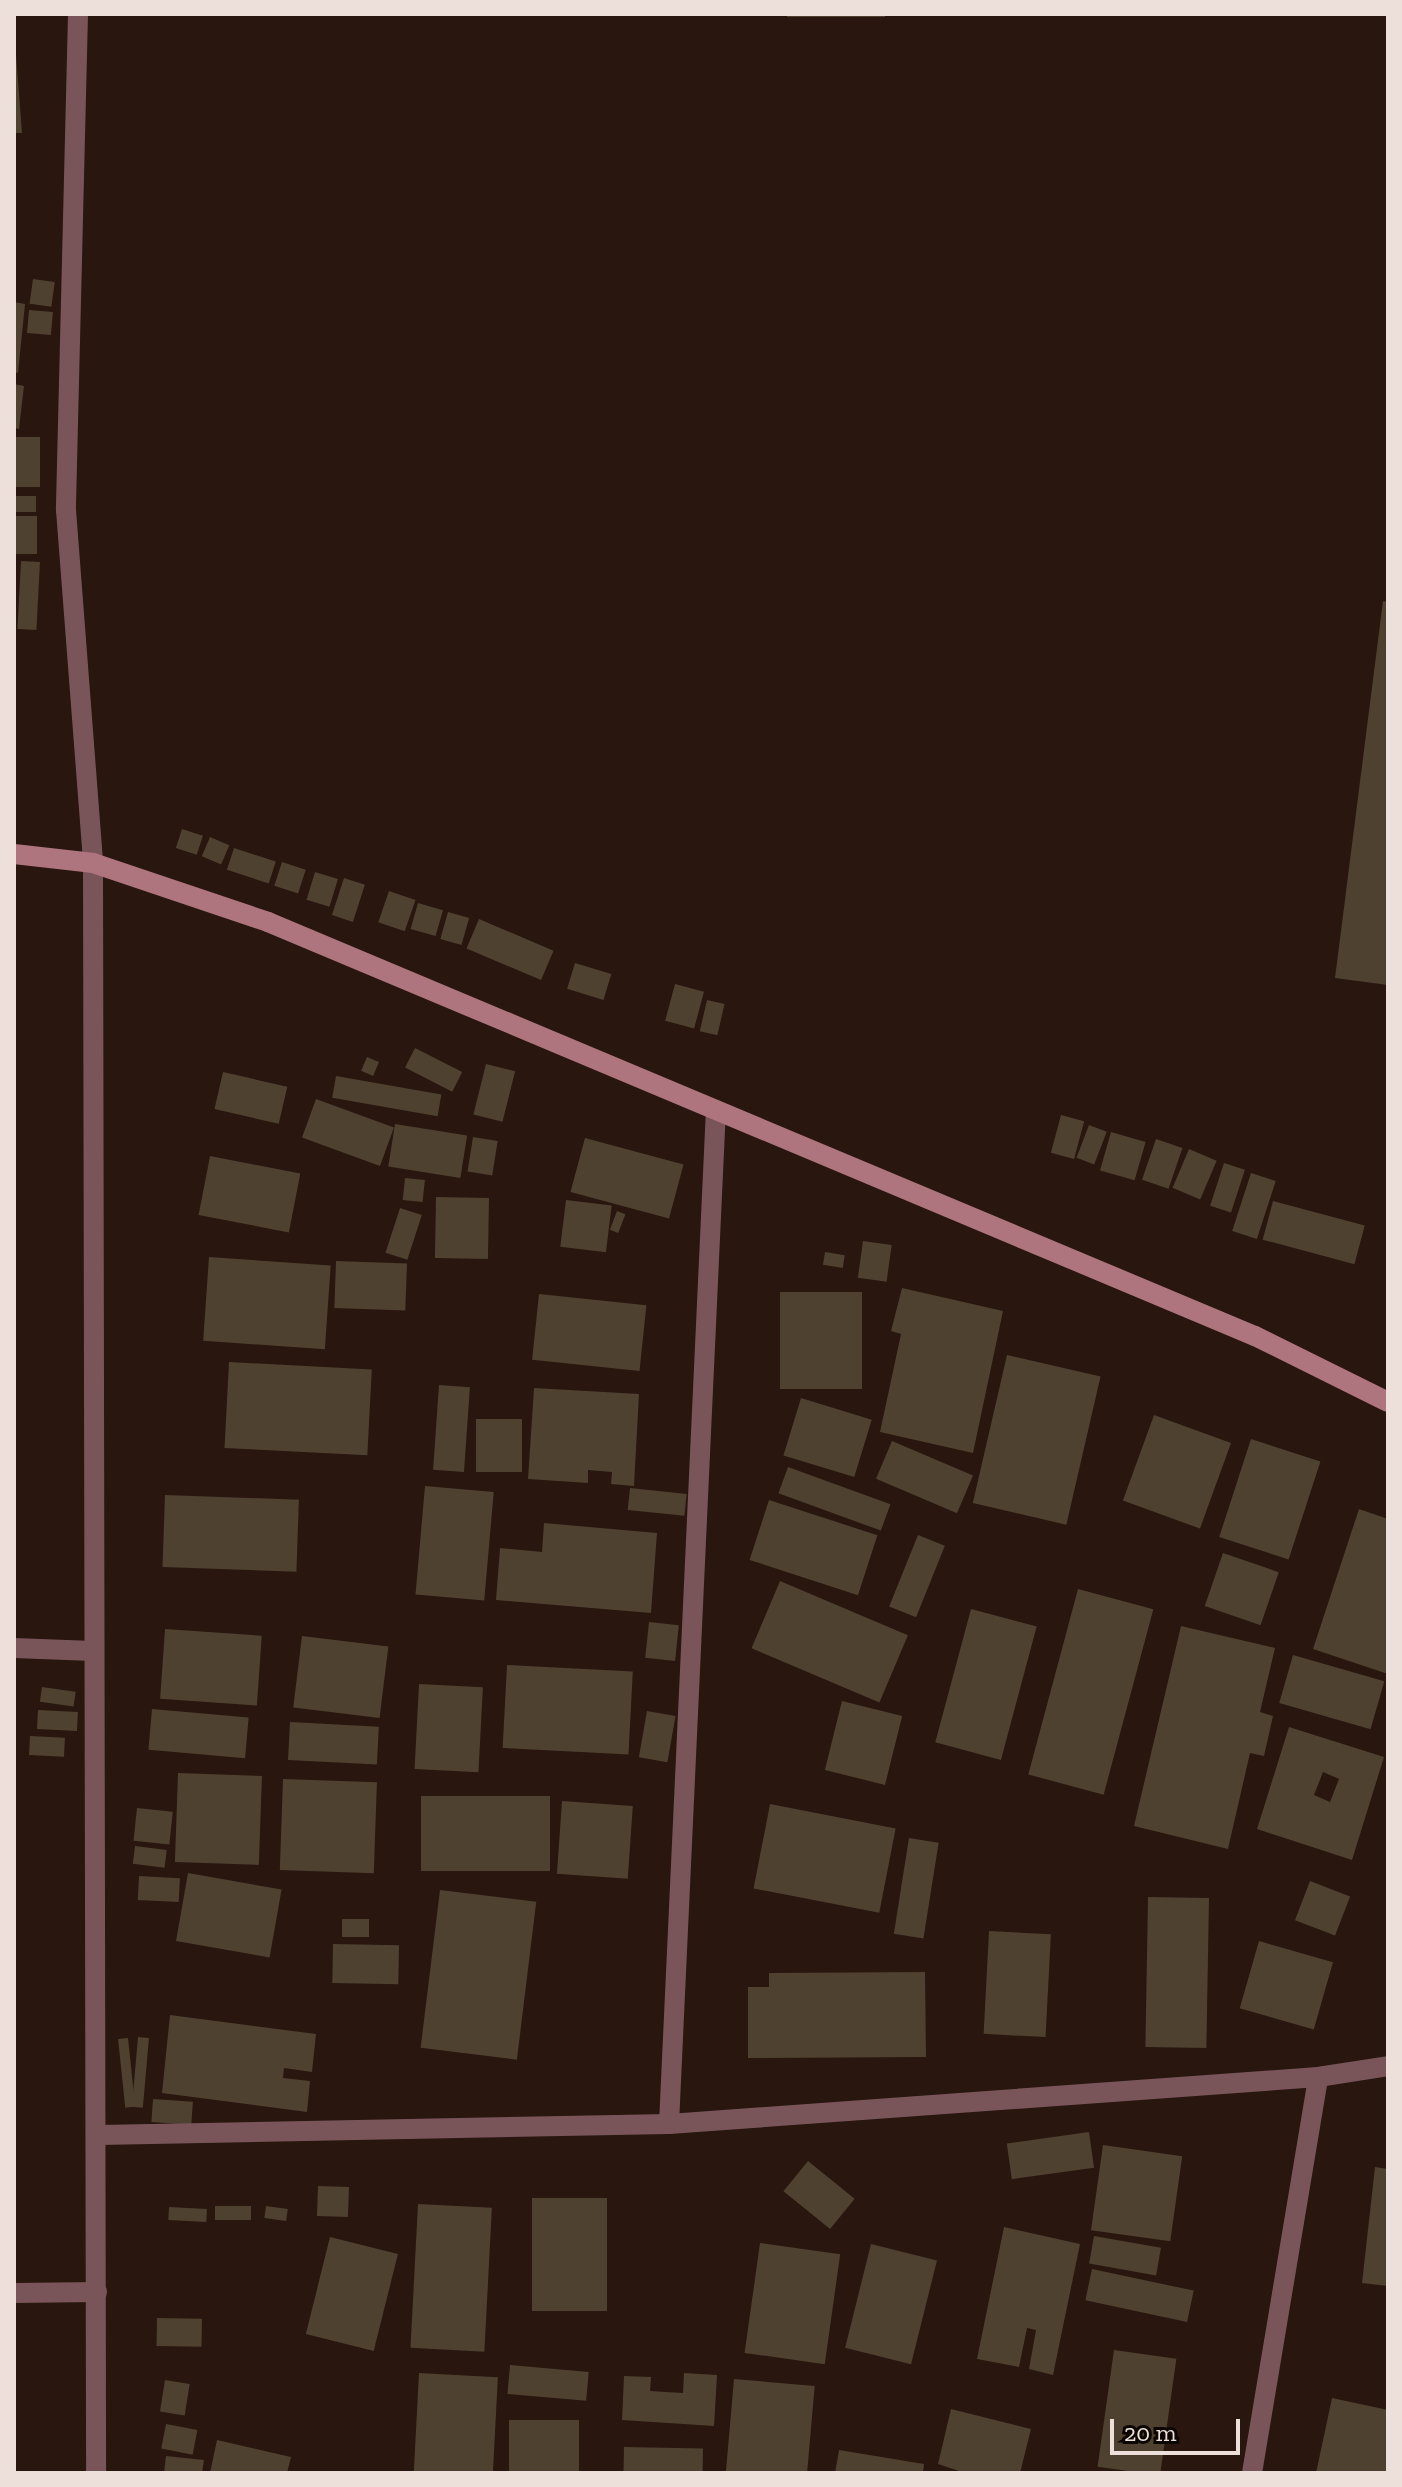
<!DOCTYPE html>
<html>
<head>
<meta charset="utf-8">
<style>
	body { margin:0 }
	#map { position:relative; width:1402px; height:2487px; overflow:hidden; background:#28160f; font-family:"Zilla Slab",serif }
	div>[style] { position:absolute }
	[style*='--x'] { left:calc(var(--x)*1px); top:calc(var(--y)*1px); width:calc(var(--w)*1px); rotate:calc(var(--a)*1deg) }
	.building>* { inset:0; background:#4e4130; transform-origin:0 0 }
	.minor>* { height:20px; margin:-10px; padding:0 10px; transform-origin:10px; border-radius:10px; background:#79555a }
	.secondary>* { height:20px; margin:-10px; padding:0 10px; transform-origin:10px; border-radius:10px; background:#af757e }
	span { translate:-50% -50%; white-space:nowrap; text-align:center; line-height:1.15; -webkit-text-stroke:6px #0b0503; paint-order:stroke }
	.frame { position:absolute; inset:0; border:16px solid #ede0da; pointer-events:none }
	.scale { position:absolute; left:1110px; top:2419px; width:130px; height:36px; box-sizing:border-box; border:4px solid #ede0da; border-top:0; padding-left:10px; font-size:24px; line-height:28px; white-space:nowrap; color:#ede0da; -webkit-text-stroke:6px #0b0503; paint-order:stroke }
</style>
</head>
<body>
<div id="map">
	<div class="building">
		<i style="left:787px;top:14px;width:98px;height:3px"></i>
		<i style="clip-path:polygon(14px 28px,22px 133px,14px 133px)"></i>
		<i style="left:33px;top:279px;width:22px;height:25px;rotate:8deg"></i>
		<i style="clip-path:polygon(14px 302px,25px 304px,18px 373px,14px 372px)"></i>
		<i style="left:29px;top:310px;width:24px;height:23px;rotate:5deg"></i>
		<i style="clip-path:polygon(14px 384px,24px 386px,19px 429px,14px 428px)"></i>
		<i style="left:14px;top:437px;width:26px;height:50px"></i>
		<i style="left:14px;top:496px;width:22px;height:16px"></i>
		<i style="left:14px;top:516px;width:23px;height:38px"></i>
		<i style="left:21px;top:561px;width:19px;height:68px;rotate:3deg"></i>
		<i style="clip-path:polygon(1383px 601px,1388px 602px,1388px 985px,1335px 978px)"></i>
		<i style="left:182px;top:829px;width:22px;height:20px;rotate:18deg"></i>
		<i style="left:210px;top:837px;width:21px;height:21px;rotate:23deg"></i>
		<i style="left:234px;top:848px;width:44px;height:23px;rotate:18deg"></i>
		<i style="left:282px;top:862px;width:25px;height:25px;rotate:18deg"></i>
		<i style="left:315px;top:872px;width:24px;height:29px;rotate:17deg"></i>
		<i style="left:344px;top:878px;width:22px;height:39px;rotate:18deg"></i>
		<i style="left:389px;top:891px;width:28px;height:33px;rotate:19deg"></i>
		<i style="left:418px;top:903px;width:26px;height:27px;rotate:16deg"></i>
		<i style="left:448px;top:912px;width:22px;height:28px;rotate:16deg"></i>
		<i style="left:479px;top:919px;width:81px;height:32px;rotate:23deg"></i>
		<i style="left:575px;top:963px;width:38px;height:27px;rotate:17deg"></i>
		<i style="left:675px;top:984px;width:30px;height:38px;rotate:15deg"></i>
		<i style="left:707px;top:1000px;width:18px;height:32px;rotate:13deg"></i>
		<i style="left:415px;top:1048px;width:53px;height:22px;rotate:27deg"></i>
		<i style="left:367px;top:1057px;width:13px;height:15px;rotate:23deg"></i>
		<i style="left:486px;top:1064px;width:30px;height:52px;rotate:14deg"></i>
		<i style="left:223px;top:1072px;width:66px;height:38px;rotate:13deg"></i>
		<i style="left:336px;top:1076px;width:107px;height:22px;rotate:10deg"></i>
		<i style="left:316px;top:1099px;width:83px;height:41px;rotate:20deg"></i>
		<i style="left:1061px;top:1115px;width:24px;height:39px;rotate:15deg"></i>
		<i style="left:395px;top:1124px;width:73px;height:43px;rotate:9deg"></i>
		<i style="left:1089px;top:1125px;width:19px;height:35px;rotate:21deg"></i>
		<i style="left:1111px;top:1132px;width:36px;height:40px;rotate:16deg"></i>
		<i style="left:473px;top:1137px;width:25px;height:35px;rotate:9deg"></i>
		<i style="left:585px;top:1138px;width:102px;height:56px;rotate:15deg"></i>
		<i style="left:1156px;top:1139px;width:28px;height:43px;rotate:19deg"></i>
		<i style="left:1189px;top:1149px;width:30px;height:42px;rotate:23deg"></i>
		<i style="left:210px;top:1156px;width:92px;height:60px;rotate:11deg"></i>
		<i style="left:1224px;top:1163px;width:22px;height:45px;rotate:18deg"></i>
		<i style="left:1251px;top:1173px;width:26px;height:61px;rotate:18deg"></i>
		<i style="left:405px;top:1178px;width:20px;height:22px;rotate:6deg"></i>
		<i style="left:436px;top:1197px;width:53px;height:61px;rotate:1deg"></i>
		<i style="left:566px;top:1200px;width:46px;height:47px;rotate:7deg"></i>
		<i style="left:1273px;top:1201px;width:95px;height:40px;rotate:15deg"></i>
		<i style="left:400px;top:1208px;width:23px;height:47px;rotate:18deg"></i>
		<i style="left:617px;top:1211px;width:9px;height:20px;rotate:21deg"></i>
		<i style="left:863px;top:1241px;width:29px;height:37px;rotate:8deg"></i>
		<i style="left:825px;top:1252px;width:20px;height:13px;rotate:9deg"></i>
		<i style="left:209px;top:1257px;width:122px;height:84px;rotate:4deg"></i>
		<i style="left:336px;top:1261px;width:71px;height:47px;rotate:2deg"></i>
		<i style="clip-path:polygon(902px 1288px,1003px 1311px,973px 1453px,880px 1432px,901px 1334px,891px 1331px)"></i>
		<i style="left:780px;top:1292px;width:82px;height:97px"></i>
		<i style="left:539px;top:1294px;width:108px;height:66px;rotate:6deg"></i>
		<i style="left:1007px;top:1355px;width:96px;height:152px;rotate:13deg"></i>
		<i style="left:229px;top:1362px;width:143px;height:86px;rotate:3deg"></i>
		<i style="left:439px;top:1385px;width:31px;height:85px;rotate:4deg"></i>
		<i style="clip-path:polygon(534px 1388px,639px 1394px,634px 1486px,611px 1484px,612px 1472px,588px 1470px,588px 1483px,528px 1479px)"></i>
		<i style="left:801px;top:1398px;width:74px;height:60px;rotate:17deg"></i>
		<i style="left:1154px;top:1415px;width:82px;height:91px;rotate:20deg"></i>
		<i style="left:476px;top:1419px;width:46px;height:53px"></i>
		<i style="left:1251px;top:1439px;width:73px;height:103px;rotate:18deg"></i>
		<i style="left:892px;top:1441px;width:88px;height:41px;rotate:23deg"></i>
		<i style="left:788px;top:1467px;width:109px;height:28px;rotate:20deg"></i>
		<i style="left:425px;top:1486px;width:69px;height:109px;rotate:5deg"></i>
		<i style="left:630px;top:1488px;width:57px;height:22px;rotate:6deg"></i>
		<i style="left:165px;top:1495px;width:134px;height:72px;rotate:2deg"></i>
		<i style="left:769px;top:1500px;width:114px;height:63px;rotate:18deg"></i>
		<i style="clip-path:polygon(1359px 1509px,1388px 1519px,1388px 1674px,1313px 1649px)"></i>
		<i style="clip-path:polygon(544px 1523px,657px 1533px,651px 1613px,496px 1600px,500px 1548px,542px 1552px)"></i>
		<i style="left:918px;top:1535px;width:29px;height:77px;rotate:22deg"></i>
		<i style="left:1223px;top:1553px;width:59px;height:56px;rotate:19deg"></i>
		<i style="left:780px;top:1581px;width:139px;height:73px;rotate:23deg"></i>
		<i style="left:1078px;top:1589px;width:78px;height:192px;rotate:15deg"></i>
		<i style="left:971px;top:1609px;width:68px;height:138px;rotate:15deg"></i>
		<i style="left:649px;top:1622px;width:30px;height:36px;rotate:6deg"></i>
		<i style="clip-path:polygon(1181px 1626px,1275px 1648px,1260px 1712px,1273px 1716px,1264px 1756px,1250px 1753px,1228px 1849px,1134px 1826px)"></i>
		<i style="left:165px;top:1629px;width:97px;height:70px;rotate:4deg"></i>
		<i style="left:302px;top:1636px;width:87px;height:72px;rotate:7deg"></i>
		<i style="left:1293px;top:1655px;width:95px;height:50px;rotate:16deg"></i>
		<i style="left:507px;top:1665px;width:126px;height:83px;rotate:3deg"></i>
		<i style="left:419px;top:1684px;width:64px;height:85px;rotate:3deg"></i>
		<i style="left:42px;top:1687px;width:34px;height:15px;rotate:8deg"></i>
		<i style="left:842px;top:1701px;width:62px;height:71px;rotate:14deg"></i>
		<i style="left:152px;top:1709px;width:97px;height:41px;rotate:5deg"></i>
		<i style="left:38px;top:1710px;width:40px;height:19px;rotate:3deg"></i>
		<i style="left:647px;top:1711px;width:29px;height:47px;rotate:10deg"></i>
		<i style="left:290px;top:1722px;width:89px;height:38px;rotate:3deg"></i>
		<i style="clip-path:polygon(evenodd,1289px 1727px,1384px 1757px,1352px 1860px,1257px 1829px,1289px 1727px,1323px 1772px,1339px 1779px,1330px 1802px,1314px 1795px,1323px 1772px)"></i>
		<i style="left:30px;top:1736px;width:35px;height:19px;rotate:3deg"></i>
		<i style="left:178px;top:1773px;width:84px;height:89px;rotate:2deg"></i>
		<i style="left:283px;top:1779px;width:94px;height:91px;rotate:2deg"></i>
		<i style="left:421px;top:1796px;width:129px;height:75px"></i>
		<i style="left:562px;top:1801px;width:71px;height:73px;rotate:4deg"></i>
		<i style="left:770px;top:1804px;width:128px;height:86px;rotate:11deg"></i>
		<i style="left:137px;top:1808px;width:36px;height:33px;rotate:6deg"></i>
		<i style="left:909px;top:1838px;width:30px;height:97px;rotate:9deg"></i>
		<i style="left:135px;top:1846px;width:32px;height:18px;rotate:7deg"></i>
		<i style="left:188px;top:1873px;width:95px;height:69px;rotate:10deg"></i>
		<i style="left:139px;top:1876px;width:41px;height:24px;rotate:3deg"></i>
		<i style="left:1310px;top:1881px;width:43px;height:42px;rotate:21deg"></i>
		<i style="left:440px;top:1890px;width:97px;height:159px;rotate:7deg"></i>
		<i style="left:1148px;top:1897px;width:61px;height:150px;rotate:1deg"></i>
		<i style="left:342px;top:1919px;width:27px;height:18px"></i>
		<i style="left:989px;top:1931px;width:62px;height:103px;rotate:3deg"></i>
		<i style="left:1259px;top:1941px;width:77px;height:70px;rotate:16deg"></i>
		<i style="left:333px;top:1944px;width:66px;height:39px;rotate:1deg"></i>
		<i style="clip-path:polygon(925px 1972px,926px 2057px,748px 2058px,748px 1987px,769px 1987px,769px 1973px)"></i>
		<i style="clip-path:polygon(170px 2015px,316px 2034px,312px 2072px,284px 2068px,283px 2078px,310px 2081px,307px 2112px,162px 2093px)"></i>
		<i style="left:138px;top:2037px;width:11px;height:70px;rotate:5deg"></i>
		<i style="left:128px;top:2038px;width:69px;height:10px;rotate:84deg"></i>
		<i style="left:153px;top:2099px;width:40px;height:23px;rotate:4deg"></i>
		<i style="left:1089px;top:2132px;width:36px;height:83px;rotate:82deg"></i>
		<i style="left:1103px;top:2145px;width:80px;height:86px;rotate:8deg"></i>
		<i style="left:808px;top:2161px;width:60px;height:39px;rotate:39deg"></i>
		<i style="clip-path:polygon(1375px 2167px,1388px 2169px,1388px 2286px,1362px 2283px)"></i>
		<i style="left:318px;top:2186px;width:31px;height:30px;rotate:2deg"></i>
		<i style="left:532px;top:2198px;width:75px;height:113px"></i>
		<i style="left:418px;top:2204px;width:74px;height:144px;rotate:3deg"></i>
		<i style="left:215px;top:2206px;width:36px;height:14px"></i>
		<i style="left:266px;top:2206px;width:22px;height:12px;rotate:8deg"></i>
		<i style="left:169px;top:2207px;width:38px;height:13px;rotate:3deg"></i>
		<i style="clip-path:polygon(1004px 2227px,1080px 2244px,1053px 2375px,1029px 2369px,1036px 2330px,1027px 2328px,1019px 2367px,977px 2359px)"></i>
		<i style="left:1094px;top:2236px;width:68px;height:28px;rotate:10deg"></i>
		<i style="left:330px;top:2237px;width:70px;height:100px;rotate:14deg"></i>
		<i style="left:760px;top:2243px;width:81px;height:111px;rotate:8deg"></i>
		<i style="left:871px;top:2244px;width:68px;height:107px;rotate:14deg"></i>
		<i style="left:1092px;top:2269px;width:104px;height:32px;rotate:12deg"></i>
		<i style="left:157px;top:2318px;width:45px;height:28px;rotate:1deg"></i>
		<i style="left:1114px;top:2350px;width:63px;height:118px;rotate:8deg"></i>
		<i style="left:510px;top:2365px;width:79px;height:29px;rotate:5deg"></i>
		<i style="left:419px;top:2373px;width:79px;height:100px;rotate:3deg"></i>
		<i style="clip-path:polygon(684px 2373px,717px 2375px,714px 2426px,622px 2420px,624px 2376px,651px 2377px,650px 2391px,683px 2393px)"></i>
		<i style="left:734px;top:2379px;width:81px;height:94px;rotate:5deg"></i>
		<i style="left:165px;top:2380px;width:25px;height:32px;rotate:9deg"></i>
		<i style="clip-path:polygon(1332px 2398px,1388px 2410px,1388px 2473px,1316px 2473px)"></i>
		<i style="clip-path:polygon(951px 2409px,1031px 2429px,1020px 2473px,965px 2473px,938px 2464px)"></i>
		<i style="left:509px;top:2420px;width:70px;height:53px"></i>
		<i style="left:166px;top:2424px;width:32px;height:25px;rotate:11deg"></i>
		<i style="clip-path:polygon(217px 2440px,291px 2457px,287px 2473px,210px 2473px)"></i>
		<i style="left:624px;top:2447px;width:79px;height:26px;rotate:1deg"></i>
		<i style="clip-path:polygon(839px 2450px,924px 2464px,923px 2473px,835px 2473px)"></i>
		<i style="clip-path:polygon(166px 2456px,204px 2460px,202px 2473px,164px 2473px)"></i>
	</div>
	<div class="minor">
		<i style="--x:78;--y:14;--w:496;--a:91.4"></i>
		<i style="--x:66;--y:510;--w:354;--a:85.6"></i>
		<i style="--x:93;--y:863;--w:1610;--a:89.89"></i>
		<i style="--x:14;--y:1648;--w:79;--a:2.2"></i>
		<i style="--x:669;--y:2124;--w:1015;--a:-87.35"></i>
		<i style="--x:99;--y:2135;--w:570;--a:-1.11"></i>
		<i style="--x:669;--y:2124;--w:651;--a:-4.14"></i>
		<i style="--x:1318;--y:2077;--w:71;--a:-8.9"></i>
		<i style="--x:14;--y:2293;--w:83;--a:-0.7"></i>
		<i style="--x:1252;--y:2473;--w:401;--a:-80.5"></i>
	</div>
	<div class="secondary">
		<i style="--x:14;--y:854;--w:80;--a:6.5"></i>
		<i style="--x:93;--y:863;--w:185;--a:18.6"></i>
		<i style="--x:268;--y:922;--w:1070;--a:22.76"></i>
		<i style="--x:1255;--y:1336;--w:148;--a:26.4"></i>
	</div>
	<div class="frame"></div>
	<div class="scale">20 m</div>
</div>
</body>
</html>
